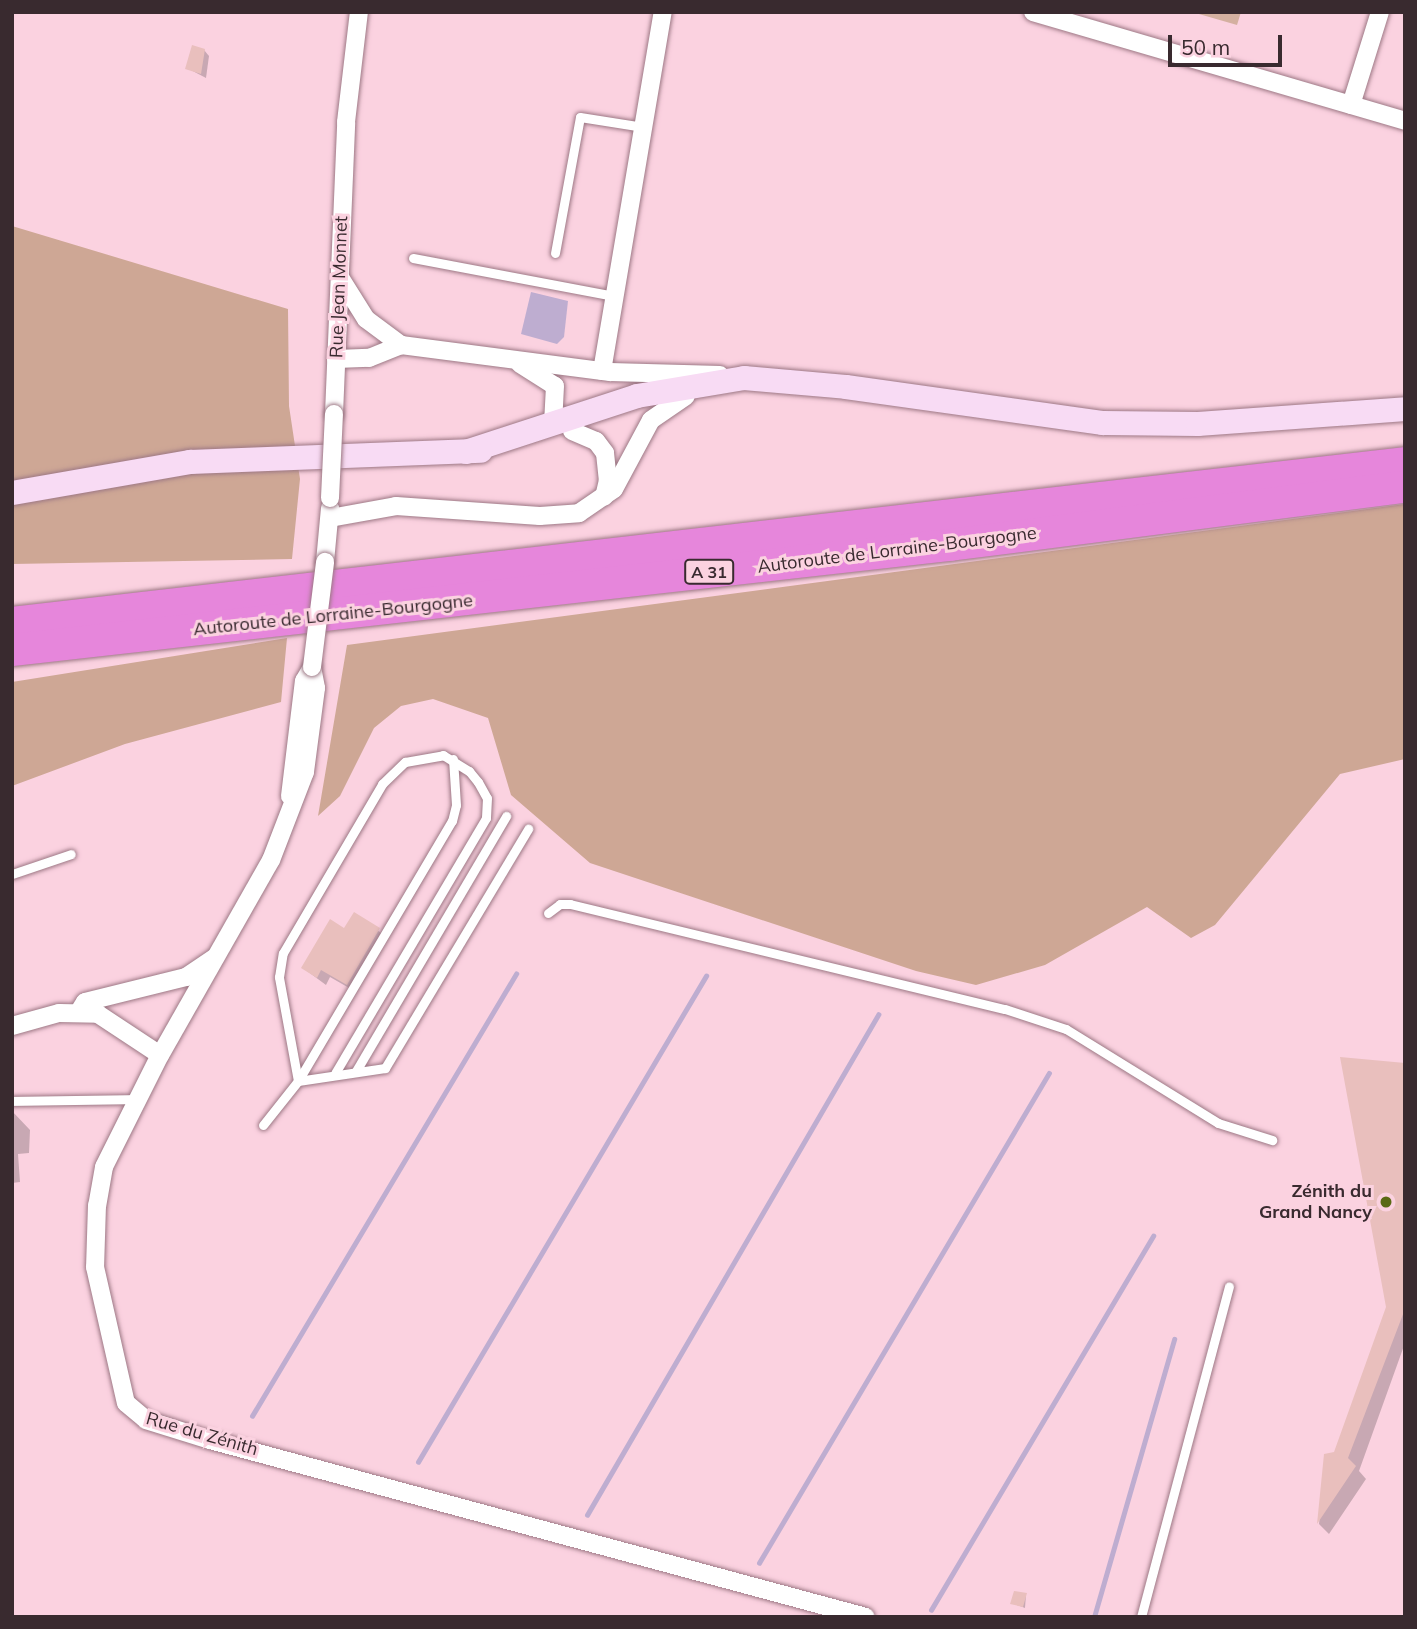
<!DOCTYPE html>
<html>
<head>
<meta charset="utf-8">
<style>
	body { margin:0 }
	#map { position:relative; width:1417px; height:1629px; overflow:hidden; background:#fbd2e0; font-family:Mulish,sans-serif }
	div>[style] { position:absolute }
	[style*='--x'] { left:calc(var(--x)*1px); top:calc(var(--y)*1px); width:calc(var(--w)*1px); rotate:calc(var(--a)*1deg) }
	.green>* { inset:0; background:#d4b0a0 }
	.forest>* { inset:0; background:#cea795 }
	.water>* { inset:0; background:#beadd0 }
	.shadow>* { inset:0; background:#0003 }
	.stream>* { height:4.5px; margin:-2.25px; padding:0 2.25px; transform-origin:2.25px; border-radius:2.25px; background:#beadd0 }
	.building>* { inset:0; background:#e9bfbd }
	.roads { filter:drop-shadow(0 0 2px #9d7885) drop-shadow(0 0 2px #9d7885) }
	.lane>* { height:9px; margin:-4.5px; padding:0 4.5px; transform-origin:4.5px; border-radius:4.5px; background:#fff }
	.street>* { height:18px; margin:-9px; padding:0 9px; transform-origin:9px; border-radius:9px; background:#fff }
	.secondary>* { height:24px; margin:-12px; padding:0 12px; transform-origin:12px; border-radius:12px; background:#f8dbf4 }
	.highway>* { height:32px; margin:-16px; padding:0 16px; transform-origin:16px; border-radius:16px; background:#e686db }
	.bridges { filter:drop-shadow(0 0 2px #9d7885) drop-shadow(0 0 2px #9d7885) }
	.street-bridge>* { height:18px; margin:-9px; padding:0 9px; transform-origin:9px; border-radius:9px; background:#fff }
	.dots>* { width:19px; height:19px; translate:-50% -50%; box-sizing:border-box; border:4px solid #fbd2e0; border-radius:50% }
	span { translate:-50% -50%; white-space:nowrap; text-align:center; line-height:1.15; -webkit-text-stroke:6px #fbd2e0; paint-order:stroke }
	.shield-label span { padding:2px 5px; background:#fbd2e0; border:2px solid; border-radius:5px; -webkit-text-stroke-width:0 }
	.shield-label { font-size:16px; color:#392a2f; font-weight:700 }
	.street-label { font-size:18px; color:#392a2f }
	.poi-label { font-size:18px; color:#392a2f; font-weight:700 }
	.right { translate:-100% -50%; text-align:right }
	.frame { position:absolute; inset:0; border:14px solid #392a2f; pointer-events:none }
	.scale { position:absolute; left:1168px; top:35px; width:114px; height:32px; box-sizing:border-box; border:4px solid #392a2f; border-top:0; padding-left:9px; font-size:21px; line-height:24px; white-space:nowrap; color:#392a2f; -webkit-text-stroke:5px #fbd2e0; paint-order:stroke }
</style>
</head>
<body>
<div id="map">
	<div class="green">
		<i style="clip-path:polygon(1192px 12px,1241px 12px,1237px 25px)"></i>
	</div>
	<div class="forest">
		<i style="clip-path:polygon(12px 226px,288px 309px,289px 406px,300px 479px,292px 559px,12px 564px)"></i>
		<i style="clip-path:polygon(1405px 504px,1405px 759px,1340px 774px,1215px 925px,1191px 938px,1147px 907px,1045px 965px,976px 985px,916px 971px,590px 863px,511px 795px,488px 718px,433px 699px,401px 706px,374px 728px,340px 796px,318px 816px,347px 645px)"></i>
		<i style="clip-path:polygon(287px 638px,281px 702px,125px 744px,12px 786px,12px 682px)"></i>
	</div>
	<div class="water">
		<i style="clip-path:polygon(531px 292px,568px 301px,564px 337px,557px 344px,521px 334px)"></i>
	</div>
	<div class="shadow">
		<i style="clip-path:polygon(204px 50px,209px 56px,206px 78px,187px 68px)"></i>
		<i style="clip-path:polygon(355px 914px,388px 938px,356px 992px,330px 977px,326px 985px,303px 968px,345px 930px)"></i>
		<i style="clip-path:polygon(1405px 1065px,1405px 1343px,1359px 1471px,1366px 1479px,1329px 1534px,1319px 1524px,1326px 1455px,1335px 1454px,1387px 1307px)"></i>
		<i style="clip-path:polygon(12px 1111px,30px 1130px,29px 1153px,18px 1154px,20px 1182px,12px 1183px)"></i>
		<i style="clip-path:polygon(1026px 1595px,1025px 1608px,1012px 1603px)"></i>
	</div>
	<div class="stream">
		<i style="--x:252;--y:1416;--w:515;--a:-59.15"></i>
		<i style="--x:418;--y:1462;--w:565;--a:-59.35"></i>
		<i style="--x:587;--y:1515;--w:579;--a:-59.8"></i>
		<i style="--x:759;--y:1563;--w:569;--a:-59.38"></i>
		<i style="--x:931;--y:1610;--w:435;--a:-59.3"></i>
		<i style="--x:1094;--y:1617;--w:289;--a:-73.9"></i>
	</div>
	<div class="building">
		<i style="clip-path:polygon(192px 45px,205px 49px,201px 74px,185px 69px)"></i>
		<i style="clip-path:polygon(354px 912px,380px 928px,347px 985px,321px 970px,317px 978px,301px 968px,330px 919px,344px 928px)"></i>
		<i style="clip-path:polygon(1340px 1057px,1405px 1063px,1405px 1309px,1348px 1458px,1356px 1466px,1317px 1524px,1324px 1454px,1334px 1452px,1386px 1307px)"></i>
		<i style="clip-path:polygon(1014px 1591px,1027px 1593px,1023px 1607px,1010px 1604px)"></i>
	</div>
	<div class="roads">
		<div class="lane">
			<i style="--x:555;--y:253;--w:138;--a:-79.6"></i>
			<i style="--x:580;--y:117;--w:64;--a:9"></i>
			<i style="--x:413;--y:258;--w:206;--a:10.7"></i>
			<i style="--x:12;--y:874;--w:62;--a:-18.7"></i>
			<i style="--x:548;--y:913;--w:15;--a:-37"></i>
			<i style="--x:560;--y:904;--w:10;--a:0"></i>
			<i style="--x:570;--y:904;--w:447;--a:13.6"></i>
			<i style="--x:1005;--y:1009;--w:64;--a:18.2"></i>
			<i style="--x:1066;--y:1029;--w:179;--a:31.7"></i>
			<i style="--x:1218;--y:1123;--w:57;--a:17.5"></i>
			<i style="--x:356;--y:1071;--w:296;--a:-59.5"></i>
			<i style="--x:298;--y:1081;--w:106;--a:-100.4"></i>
			<i style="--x:279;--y:977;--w:24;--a:-81"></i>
			<i style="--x:283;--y:953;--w:196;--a:-59.6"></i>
			<i style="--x:382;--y:784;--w:32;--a:-44"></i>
			<i style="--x:405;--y:762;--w:39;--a:-10"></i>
			<i style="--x:443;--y:755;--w:31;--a:32"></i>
			<i style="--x:469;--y:771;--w:14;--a:51"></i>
			<i style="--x:478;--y:782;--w:18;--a:61"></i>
			<i style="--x:487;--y:798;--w:20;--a:93"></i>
			<i style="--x:486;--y:818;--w:296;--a:120.6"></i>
			<i style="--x:298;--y:1081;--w:302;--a:-59.4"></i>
			<i style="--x:452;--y:821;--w:16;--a:-76"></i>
			<i style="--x:456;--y:805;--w:46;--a:-93.7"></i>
			<i style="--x:12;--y:1101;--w:126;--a:-0.9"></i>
			<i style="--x:263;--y:1125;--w:56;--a:-51.5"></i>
			<i style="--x:298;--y:1081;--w:88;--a:-8.5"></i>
			<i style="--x:385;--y:1068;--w:279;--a:-59.1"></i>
			<i style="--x:1141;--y:1617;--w:342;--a:-75.1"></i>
		</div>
		<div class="street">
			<i style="--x:1033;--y:12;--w:388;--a:16.3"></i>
			<i style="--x:1351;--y:105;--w:97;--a:-72.7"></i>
			<i style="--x:341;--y:279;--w:47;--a:58"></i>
			<i style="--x:366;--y:319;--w:44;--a:36.6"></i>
			<i style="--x:336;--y:359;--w:33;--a:-2"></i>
			<i style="--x:369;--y:358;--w:35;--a:-22"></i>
			<i style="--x:401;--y:345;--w:211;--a:7.4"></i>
			<i style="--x:610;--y:372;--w:110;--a:1.6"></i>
			<i style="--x:520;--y:364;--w:41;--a:32.2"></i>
			<i style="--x:555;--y:386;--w:38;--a:93"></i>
			<i style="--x:602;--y:371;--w:364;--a:-80.4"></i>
			<i style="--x:334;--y:414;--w:292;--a:-87.6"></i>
			<i style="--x:346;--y:122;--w:111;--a:-83.3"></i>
			<i style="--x:572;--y:431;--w:26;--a:23"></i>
			<i style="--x:596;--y:441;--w:15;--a:53"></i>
			<i style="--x:605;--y:453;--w:27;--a:84"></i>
			<i style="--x:608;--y:480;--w:17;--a:103"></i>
			<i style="--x:330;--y:518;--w:67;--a:-10.3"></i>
			<i style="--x:396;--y:506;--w:144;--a:4"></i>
			<i style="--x:540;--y:516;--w:39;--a:-4"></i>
			<i style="--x:579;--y:513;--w:42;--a:-34.4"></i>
			<i style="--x:614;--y:489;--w:78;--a:-61.8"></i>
			<i style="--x:651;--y:420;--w:42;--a:-34.4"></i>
			<i style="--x:325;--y:562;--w:54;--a:-84.7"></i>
			<i style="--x:312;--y:667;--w:21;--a:79"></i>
			<i style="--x:316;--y:688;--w:85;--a:97.5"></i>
			<i style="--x:305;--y:772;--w:94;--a:111.1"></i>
			<i style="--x:271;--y:860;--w:224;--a:119.6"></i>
			<i style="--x:160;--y:1055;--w:125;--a:116.6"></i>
			<i style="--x:104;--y:1167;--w:39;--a:100"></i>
			<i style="--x:97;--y:1205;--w:62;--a:91.8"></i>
			<i style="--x:95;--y:1267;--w:139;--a:77.2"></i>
			<i style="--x:126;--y:1403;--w:26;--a:40"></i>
			<i style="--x:146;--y:1420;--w:67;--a:17.4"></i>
			<i style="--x:210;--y:1440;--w:679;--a:15.1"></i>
			<i style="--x:290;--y:796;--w:116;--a:-83.1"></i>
			<i style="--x:304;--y:681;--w:16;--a:-60"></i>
			<i style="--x:80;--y:1010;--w:9;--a:-58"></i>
			<i style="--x:85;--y:1002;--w:104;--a:-13.9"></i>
			<i style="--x:186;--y:977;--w:34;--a:-34"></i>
			<i style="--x:12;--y:1026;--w:49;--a:-15.5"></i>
			<i style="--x:59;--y:1013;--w:39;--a:1"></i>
			<i style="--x:98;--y:1014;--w:74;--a:33.5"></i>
		</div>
		<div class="secondary">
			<i style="--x:466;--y:452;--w:180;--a:-18.1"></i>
			<i style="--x:637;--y:396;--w:109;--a:-9.5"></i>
			<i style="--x:744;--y:378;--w:102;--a:5"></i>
			<i style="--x:846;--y:387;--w:260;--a:8"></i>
			<i style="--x:1103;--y:423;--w:95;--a:0.6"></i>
			<i style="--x:1198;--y:424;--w:208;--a:-4.1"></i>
			<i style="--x:12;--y:493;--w:181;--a:-9.9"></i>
			<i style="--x:190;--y:462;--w:291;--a:-2.2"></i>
		</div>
		<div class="highway">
			<i style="--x:12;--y:623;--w:1402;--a:-6.55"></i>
			<i style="--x:12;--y:650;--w:944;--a:-6.39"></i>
			<i style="--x:950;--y:545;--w:459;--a:-7.3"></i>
		</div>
	</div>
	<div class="bridges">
		<div class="street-bridge">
			<i style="--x:330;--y:498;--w:84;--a:-87.3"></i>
			<i style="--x:312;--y:667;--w:106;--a:-82.9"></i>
		</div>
	</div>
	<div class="dots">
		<i style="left:1386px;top:1202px;background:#5a6a15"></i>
	</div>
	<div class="shield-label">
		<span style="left:709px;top:572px">A 31</span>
	</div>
	<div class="street-label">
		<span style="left:339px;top:287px;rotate:-88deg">Rue Jean Monnet</span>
		<span style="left:897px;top:550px;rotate:-7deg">Autoroute de Lorraine-Bourgogne</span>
		<span style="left:333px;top:615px;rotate:-6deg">Autoroute de Lorraine-Bourgogne</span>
		<span style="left:202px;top:1434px;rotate:16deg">Rue du Zénith</span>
	</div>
	<div class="poi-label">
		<span class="right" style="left:1372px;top:1202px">Zénith du<br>Grand Nancy</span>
	</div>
	<div class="frame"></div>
	<div class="scale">50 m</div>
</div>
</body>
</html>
